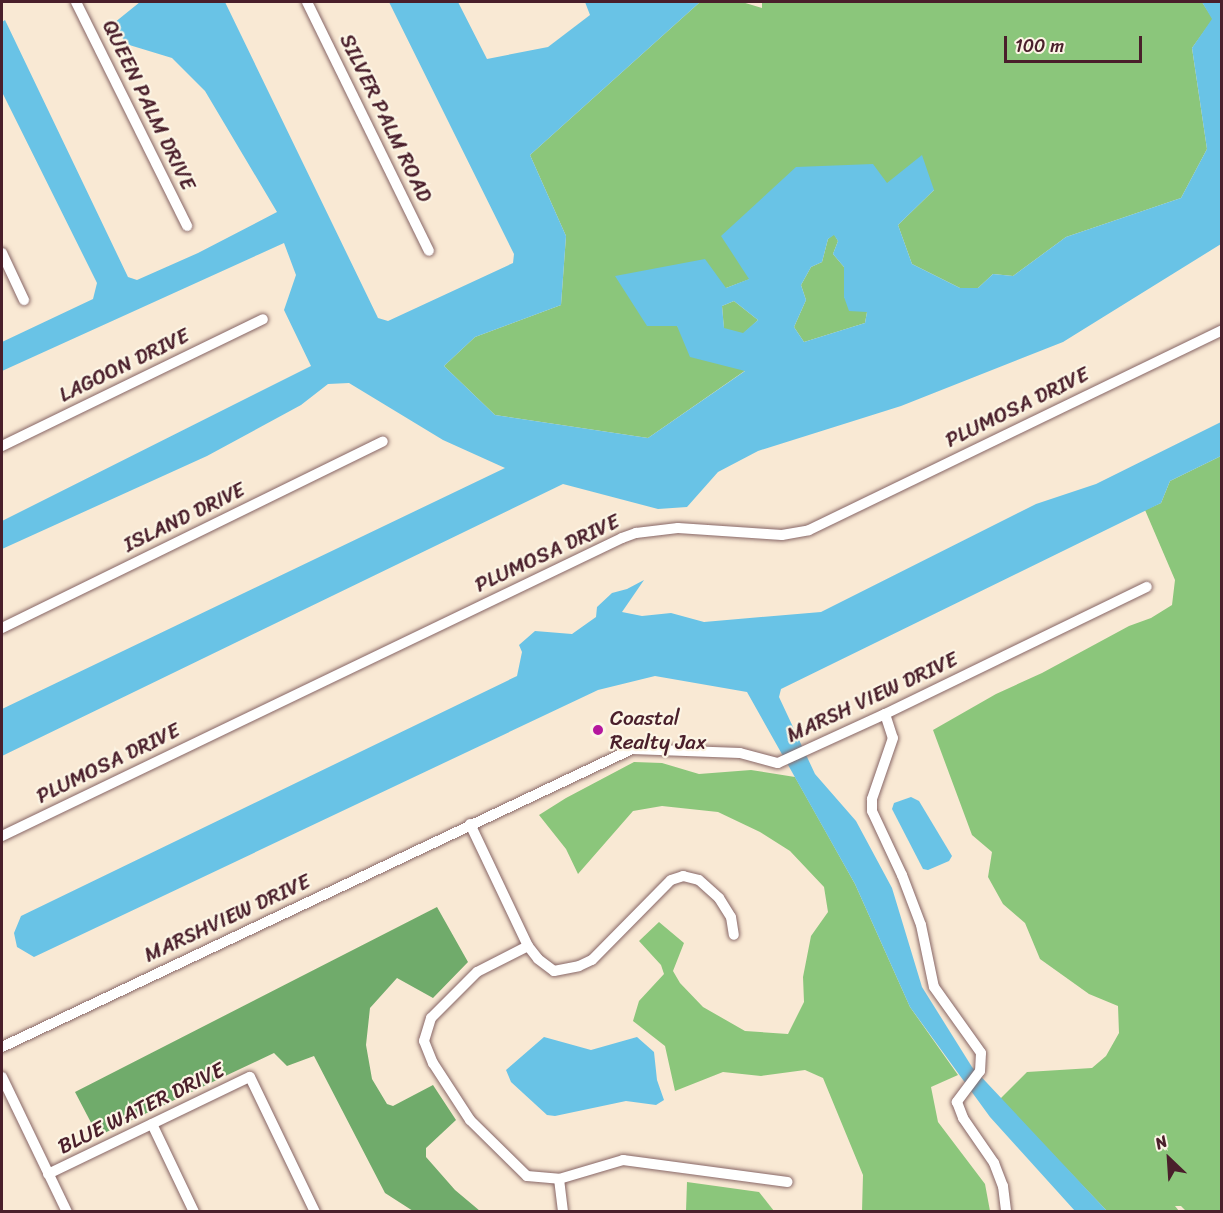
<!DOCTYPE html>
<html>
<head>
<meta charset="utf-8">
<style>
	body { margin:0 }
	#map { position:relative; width:1223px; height:1213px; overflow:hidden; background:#f9e9d4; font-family:Sriracha,sans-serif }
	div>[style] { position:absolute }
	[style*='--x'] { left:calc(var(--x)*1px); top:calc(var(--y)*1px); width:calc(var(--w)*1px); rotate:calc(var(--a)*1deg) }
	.green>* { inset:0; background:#8bc67b }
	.forest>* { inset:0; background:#70ab6b }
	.water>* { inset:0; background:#69c3e6 }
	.roads { filter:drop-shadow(0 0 2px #876666) drop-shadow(0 0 2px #876666) }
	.street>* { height:10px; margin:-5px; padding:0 5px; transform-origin:5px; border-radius:5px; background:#fff }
	.dots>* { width:16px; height:16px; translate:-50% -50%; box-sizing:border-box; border:3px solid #fcf5e5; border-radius:50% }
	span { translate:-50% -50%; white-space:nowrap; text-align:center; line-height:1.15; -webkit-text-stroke:4.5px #fcf5e5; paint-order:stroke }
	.street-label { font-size:21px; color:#4a1f2b }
	.poi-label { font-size:21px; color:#4a1f2b }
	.left { translate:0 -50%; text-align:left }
	.frame { position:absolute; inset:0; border:3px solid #4a1f2b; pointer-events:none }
	.north { position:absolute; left:1139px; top:1129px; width:60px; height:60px; -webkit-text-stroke:4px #fcf5e5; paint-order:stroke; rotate:335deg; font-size:16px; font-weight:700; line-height:24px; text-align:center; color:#4a1f2b }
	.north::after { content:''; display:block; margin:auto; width:21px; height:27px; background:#4a1f2b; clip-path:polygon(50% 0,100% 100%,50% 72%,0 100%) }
	.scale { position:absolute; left:1004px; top:36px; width:138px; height:27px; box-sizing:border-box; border:3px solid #4a1f2b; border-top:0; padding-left:8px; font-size:18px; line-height:21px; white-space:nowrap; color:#4a1f2b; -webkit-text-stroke:4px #fcf5e5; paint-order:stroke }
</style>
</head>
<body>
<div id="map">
	<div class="green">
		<i style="clip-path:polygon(700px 2px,742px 2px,762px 8px,762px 2px,1202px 2px,1213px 19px,1192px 48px,1207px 149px,1181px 198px,1066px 237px,1013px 276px,993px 274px,978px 288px,960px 288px,912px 264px,898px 225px,934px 190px,887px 183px,750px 279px,726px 288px,677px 326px,746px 370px,648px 438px,495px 415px,444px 366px,475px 337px,561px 305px,566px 236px,530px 155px)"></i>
		<i style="clip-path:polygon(834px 234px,838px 241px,833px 254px,844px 267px,844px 297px,867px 312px,865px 323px,804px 342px,794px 327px,806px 300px,801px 285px,811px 267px,822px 262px,828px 239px)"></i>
		<i style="clip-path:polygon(734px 301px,758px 320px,743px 334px,724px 329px,722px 306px)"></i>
		<i style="clip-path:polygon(1221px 456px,1221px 1211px,1186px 1211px,1181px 1206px,1175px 1206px,1179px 1211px,1107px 1211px,1000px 1099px,1027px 1072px,1092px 1068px,1106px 1056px,1119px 1033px,1118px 1006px,1089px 994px,1040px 959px,1025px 923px,1003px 904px,988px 877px,992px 852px,972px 835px,933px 730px,996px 694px,1042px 673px,1129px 626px,1151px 618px,1172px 605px,1175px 580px,1145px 510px,1161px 503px,1170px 481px)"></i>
		<i style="clip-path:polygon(634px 762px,662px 763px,699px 774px,751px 770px,795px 777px,855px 884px,910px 1007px,958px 1075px,931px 1087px,938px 1122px,985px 1184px,990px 1211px,862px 1211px,863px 1175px,823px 1078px,805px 1070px,761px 1076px,723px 1072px,675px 1091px,665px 1046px,633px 1021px,639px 1001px,664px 974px,661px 965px,639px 941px,659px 922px,684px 943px,673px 971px,680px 983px,703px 1007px,745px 1031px,788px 1034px,804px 1002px,803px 977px,811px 936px,828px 912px,824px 887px,790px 851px,760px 832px,718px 812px,662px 806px,633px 811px,578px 874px,566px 849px,539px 815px,566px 798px)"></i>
		<i style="clip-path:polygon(687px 1182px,759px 1192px,774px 1211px,686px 1211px)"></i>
	</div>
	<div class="forest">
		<i style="clip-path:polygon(437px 907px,468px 962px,433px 998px,397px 978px,370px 1008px,366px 1045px,372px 1079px,387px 1104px,393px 1106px,433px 1085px,456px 1120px,426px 1148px,426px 1157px,455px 1190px,480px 1211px,413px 1211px,385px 1193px,314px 1056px,287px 1066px,274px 1053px,98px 1136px,75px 1092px)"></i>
	</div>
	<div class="water">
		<i style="clip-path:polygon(evenodd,140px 2px,225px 2px,378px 318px,388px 321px,513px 263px,514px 254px,389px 2px,458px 2px,487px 59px,548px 47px,590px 15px,585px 2px,700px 2px,530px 155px,566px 236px,561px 305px,475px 337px,444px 366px,495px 415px,648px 438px,745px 371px,690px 357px,677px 326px,647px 326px,615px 276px,705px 259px,726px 288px,749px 279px,721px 236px,796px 167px,873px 164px,887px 183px,922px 155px,934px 190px,898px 225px,912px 264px,960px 288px,978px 288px,993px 274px,1013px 276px,1066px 237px,1181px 198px,1207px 149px,1192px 48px,1212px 19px,1202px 2px,1221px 2px,1221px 244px,1063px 342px,901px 406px,758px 451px,718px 472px,687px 507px,658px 509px,563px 484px,2px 756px,2px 709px,505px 468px,443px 440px,349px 383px,328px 384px,301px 405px,207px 456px,2px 549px,2px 521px,311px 366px,284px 310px,296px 275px,284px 243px,2px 371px,2px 342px,93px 299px,97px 283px,2px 92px,2px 22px,5px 20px,128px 277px,137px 280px,198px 253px,277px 212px,205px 91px,172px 58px,126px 44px,114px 23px,140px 2px,834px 235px,838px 241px,833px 254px,844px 267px,844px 297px,849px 311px,867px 312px,865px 323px,804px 342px,794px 327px,806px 300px,801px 285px,811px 267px,822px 262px,828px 239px,834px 235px,140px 2px,734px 301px,758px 320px,743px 333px,724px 328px,722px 306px,734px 301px)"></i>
		<i style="clip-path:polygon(1221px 422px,1221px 456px,1170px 481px,1161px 503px,781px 689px,779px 697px,815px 774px,856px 821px,892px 888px,922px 987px,972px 1067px,1107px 1211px,1075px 1211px,990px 1117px,910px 1007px,855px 884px,747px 692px,655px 676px,598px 690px,34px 957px,17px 947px,14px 933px,21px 916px,517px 676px,522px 652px,519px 645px,535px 631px,572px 634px,596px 617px,597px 607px,612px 593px,627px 589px,644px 580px,622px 612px,642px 616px,671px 613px,704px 622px,821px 612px,1036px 504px,1096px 484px)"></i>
		<i style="clip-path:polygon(911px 797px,919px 801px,952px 856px,949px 861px,928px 870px,923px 869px,892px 809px,894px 803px)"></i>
		<i style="clip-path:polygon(544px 1037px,591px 1050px,637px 1037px,654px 1052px,657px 1080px,664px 1100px,656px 1105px,626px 1101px,555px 1116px,547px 1115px,511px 1082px,506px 1070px)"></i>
	</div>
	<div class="roads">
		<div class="street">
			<i style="--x:76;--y:2;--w:250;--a:63.6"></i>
			<i style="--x:307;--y:2;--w:277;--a:63.9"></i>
			<i style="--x:2;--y:253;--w:52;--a:64.9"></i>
			<i style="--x:2;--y:446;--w:290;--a:-25.9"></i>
			<i style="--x:2;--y:628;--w:424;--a:-26.1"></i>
			<i style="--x:885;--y:714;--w:25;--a:72"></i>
			<i style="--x:893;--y:738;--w:65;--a:109"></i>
			<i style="--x:872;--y:799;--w:12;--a:90"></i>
			<i style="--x:872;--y:811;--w:71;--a:64.9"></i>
			<i style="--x:902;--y:875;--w:53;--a:69.2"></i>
			<i style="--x:921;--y:925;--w:63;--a:78.2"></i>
			<i style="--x:934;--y:987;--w:81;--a:54.5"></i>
			<i style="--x:981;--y:1053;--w:18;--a:93"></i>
			<i style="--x:980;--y:1071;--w:39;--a:127"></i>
			<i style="--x:957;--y:1102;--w:17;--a:69"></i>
			<i style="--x:963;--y:1118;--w:55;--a:55.4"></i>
			<i style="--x:994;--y:1163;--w:25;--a:69"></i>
			<i style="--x:1003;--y:1186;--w:26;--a:83"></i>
			<i style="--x:470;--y:824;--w:135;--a:64.6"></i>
			<i style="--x:528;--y:946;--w:16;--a:52"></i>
			<i style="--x:538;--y:959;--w:20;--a:37"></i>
			<i style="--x:554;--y:971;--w:25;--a:-11"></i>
			<i style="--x:579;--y:966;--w:14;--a:-25"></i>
			<i style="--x:592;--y:960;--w:112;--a:-45.4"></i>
			<i style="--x:671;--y:880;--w:13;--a:-18"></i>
			<i style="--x:683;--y:876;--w:16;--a:14"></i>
			<i style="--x:699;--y:880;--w:27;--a:42"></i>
			<i style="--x:719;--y:898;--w:22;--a:58"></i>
			<i style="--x:731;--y:917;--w:18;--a:81"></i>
			<i style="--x:2;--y:836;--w:688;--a:-25.67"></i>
			<i style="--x:622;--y:538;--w:15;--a:-20"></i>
			<i style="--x:636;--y:533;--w:42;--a:-6.8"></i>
			<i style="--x:678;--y:528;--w:104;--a:3.9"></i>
			<i style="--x:782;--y:535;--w:27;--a:-10"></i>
			<i style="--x:809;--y:530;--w:459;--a:-25.8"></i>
			<i style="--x:528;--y:946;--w:57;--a:153"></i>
			<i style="--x:477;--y:972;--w:65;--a:135"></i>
			<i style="--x:431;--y:1018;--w:24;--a:107"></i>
			<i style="--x:424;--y:1041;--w:24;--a:68"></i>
			<i style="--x:433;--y:1063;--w:68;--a:57"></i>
			<i style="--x:470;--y:1120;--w:80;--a:44.5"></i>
			<i style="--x:527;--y:1176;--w:32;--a:5"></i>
			<i style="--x:559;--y:1179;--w:67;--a:-16.5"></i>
			<i style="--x:623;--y:1160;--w:166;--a:7.6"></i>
			<i style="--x:2;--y:1047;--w:697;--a:-25.31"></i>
			<i style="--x:632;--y:749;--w:108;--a:2.1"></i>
			<i style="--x:740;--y:753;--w:39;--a:15"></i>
			<i style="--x:778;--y:763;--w:118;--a:-24.6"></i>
			<i style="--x:885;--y:714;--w:291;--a:-25.9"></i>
			<i style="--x:2;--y:1077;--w:150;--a:64.3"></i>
			<i style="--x:152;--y:1124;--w:98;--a:64.5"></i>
			<i style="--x:48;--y:1174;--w:224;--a:-25.7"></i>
			<i style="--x:250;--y:1077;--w:150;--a:64.3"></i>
			<i style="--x:559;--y:1179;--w:33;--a:83"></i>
		</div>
	</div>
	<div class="dots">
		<i style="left:598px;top:730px;background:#b5179e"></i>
	</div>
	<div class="street-label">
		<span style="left:149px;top:105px;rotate:64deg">QUEEN PALM DRIVE</span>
		<span style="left:386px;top:118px;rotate:64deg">SILVER PALM ROAD</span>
		<span style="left:124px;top:365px;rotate:-26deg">LAGOON DRIVE</span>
		<span style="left:1017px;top:407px;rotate:-26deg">PLUMOSA DRIVE</span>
		<span style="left:184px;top:517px;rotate:-26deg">ISLAND DRIVE</span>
		<span style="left:547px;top:553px;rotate:-25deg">PLUMOSA DRIVE</span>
		<span style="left:872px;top:697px;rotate:-25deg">MARSH VIEW DRIVE</span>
		<span style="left:108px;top:763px;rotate:-26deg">PLUMOSA DRIVE</span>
		<span style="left:227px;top:918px;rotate:-25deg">MARSHVIEW DRIVE</span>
		<span style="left:141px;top:1108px;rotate:-26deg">BLUE WATER DRIVE</span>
	</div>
	<div class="poi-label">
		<span class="left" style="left:610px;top:730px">Coastal<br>Realty Jax</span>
	</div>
	<div class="frame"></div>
	<div class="north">N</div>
	<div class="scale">100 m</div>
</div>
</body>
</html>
